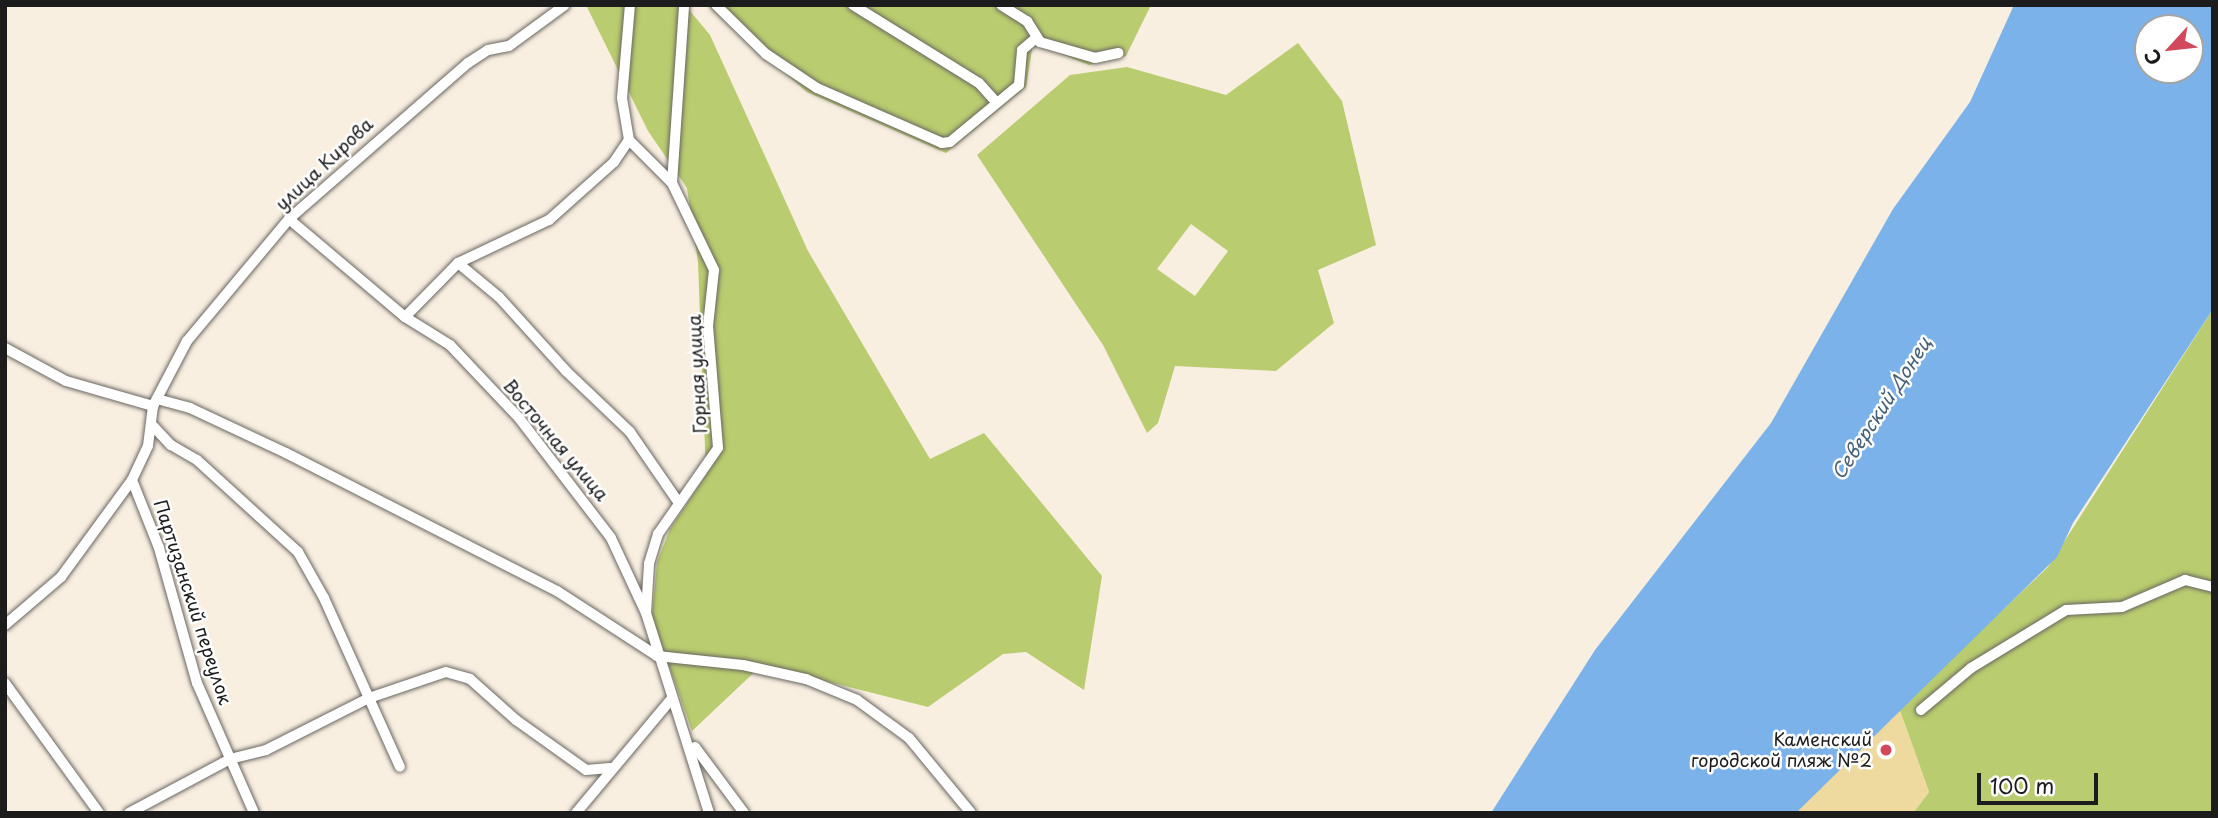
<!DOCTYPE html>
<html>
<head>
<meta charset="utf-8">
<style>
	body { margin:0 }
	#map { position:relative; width:2218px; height:818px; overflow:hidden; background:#f9efe1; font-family:"Playpen Sans",sans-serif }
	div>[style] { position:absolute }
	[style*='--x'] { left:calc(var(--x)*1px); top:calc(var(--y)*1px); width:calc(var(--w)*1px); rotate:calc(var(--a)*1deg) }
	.green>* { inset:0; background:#b9cc6f }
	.sand>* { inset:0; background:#eeda9e }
	.water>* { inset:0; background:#7ab2e9 }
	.roads { filter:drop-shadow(0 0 2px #696661) drop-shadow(0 0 2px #696661) }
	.minor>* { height:10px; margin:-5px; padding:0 5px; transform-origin:5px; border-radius:5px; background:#fff }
	.dots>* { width:19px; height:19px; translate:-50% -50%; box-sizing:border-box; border:4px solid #fff; border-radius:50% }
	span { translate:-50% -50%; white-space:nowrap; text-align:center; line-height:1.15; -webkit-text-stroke:5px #fff; paint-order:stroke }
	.street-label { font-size:18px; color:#1c1c1c }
	.poi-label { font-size:18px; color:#1c1c1c }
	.right { translate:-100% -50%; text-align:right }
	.water-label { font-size:19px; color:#466078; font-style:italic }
	.frame { position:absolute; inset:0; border:7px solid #1c1c1c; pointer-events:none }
	.north { position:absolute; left:2134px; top:14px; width:70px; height:70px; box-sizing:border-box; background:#fff; border:2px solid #a4a4a4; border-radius:50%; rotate:243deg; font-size:19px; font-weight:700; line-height:28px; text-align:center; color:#1c1c1c }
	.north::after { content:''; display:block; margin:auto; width:24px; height:32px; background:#d1495b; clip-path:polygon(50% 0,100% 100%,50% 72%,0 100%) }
	.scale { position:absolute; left:1977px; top:773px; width:121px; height:32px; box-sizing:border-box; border:4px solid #1c1c1c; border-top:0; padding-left:9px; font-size:21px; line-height:24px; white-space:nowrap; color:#1c1c1c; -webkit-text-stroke:5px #fff; paint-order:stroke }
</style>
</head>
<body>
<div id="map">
	<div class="green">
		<i style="clip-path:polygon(586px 5px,685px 5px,710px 35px,808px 251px,930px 459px,984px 433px,1102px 576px,1084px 690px,1026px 652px,1003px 654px,928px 707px,762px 665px,692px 731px,652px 617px,657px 562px,670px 529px,706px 475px,698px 262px,687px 188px,648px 131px)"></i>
		<i style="clip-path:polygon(707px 5px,1151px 5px,1126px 56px,1089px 65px,1033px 43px,1026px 87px,946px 153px,807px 92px)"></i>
		<i style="clip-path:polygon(evenodd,1298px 43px,1342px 101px,1376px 245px,1318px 270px,1334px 323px,1276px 371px,1175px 366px,1158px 423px,1147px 433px,1103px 345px,977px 155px,1070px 75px,1127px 67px,1226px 95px,1298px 43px,1191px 224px,1228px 251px,1195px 296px,1157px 269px,1191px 224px)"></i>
		<i style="clip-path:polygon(2213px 309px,2213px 813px,1913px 813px,1929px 792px,1899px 708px,2048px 567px)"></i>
	</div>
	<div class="sand">
		<i style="clip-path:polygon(1899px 708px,1929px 792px,1913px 813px,1796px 813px)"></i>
	</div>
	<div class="water">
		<i style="clip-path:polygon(evenodd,2014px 5px,2213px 5px,2213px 309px,2073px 523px,2057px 557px,1796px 813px,1491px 813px,1595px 650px,1771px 423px,1893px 209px,1970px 102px,2014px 5px,2148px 28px,2190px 28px,2190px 70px,2148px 70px,2148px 28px)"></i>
	</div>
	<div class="roads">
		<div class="minor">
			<i style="--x:716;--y:5;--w:70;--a:44.4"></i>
			<i style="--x:766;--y:54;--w:61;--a:33.7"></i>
			<i style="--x:817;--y:88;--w:137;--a:23.7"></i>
			<i style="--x:942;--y:143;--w:8;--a:-7"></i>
			<i style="--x:950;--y:142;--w:89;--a:-39.6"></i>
			<i style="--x:1019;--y:85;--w:35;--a:-85"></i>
			<i style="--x:1022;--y:50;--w:18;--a:-41"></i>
			<i style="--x:853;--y:5;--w:148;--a:31.8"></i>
			<i style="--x:979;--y:83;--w:25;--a:48"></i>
			<i style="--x:1001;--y:5;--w:31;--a:32"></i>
			<i style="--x:1027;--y:21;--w:25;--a:58"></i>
			<i style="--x:1040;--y:42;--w:57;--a:16.2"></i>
			<i style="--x:1095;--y:58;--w:24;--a:-12"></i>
			<i style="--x:629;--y:140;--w:61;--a:45"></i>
			<i style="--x:672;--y:183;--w:97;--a:64.2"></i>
			<i style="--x:714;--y:270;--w:56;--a:96.1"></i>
			<i style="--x:708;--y:326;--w:122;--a:85.3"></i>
			<i style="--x:718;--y:448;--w:105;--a:124.9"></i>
			<i style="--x:658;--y:534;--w:31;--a:107"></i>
			<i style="--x:649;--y:564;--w:49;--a:93.5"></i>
			<i style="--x:646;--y:613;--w:210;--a:72.5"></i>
			<i style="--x:629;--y:140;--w:43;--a:-99.5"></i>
			<i style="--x:622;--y:98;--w:93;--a:-85.1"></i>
			<i style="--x:672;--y:183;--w:178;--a:-86.1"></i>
			<i style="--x:289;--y:219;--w:152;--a:40.2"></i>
			<i style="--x:405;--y:317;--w:53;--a:31.9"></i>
			<i style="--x:450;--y:345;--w:100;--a:46.6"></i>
			<i style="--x:519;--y:418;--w:151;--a:52.5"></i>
			<i style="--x:611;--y:538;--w:81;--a:65"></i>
			<i style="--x:458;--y:263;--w:53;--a:39.7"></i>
			<i style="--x:499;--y:297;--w:100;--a:47.8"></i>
			<i style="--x:566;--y:371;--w:88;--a:43.6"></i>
			<i style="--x:630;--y:432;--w:86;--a:55.4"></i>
			<i style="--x:405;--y:317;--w:76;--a:-45.5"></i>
			<i style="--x:458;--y:263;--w:101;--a:-25.3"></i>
			<i style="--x:549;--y:220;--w:87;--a:-41.7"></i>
			<i style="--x:614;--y:162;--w:27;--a:-56"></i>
			<i style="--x:5;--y:348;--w:69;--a:28.4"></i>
			<i style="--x:66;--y:381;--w:91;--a:16"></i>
			<i style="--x:157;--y:399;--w:34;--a:15"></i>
			<i style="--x:190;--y:408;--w:106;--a:25.1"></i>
			<i style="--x:286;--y:453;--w:304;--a:27"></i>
			<i style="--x:557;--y:591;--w:119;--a:33"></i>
			<i style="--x:657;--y:656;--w:86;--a:6"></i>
			<i style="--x:743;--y:665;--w:65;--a:12.5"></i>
			<i style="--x:806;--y:679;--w:55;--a:22.4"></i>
			<i style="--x:857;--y:700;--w:64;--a:36.2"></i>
			<i style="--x:909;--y:738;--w:97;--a:50.4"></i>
			<i style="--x:153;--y:426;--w:26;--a:47"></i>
			<i style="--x:171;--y:445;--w:30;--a:30"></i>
			<i style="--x:197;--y:460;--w:137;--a:42.3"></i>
			<i style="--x:298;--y:552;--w:53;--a:60.5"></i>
			<i style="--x:324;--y:598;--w:185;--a:65.8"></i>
			<i style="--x:132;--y:480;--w:73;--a:68.3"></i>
			<i style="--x:159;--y:548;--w:140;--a:74.3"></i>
			<i style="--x:197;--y:683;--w:142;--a:66.3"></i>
			<i style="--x:5;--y:625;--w:74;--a:-40.6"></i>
			<i style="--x:61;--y:577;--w:120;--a:-53.8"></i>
			<i style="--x:132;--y:480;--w:38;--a:-65"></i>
			<i style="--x:148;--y:446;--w:40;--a:-82.9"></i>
			<i style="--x:153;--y:406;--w:73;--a:-62.4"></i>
			<i style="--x:187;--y:341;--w:159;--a:-50.1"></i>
			<i style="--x:289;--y:219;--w:237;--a:-41.1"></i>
			<i style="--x:468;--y:63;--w:24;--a:-33"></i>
			<i style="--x:488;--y:50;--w:21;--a:-11"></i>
			<i style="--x:509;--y:46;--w:69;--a:-36.2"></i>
			<i style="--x:5;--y:683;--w:160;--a:54.1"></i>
			<i style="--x:1921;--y:710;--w:65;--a:-40"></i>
			<i style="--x:1971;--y:668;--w:111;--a:-31.4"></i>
			<i style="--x:2066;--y:610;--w:56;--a:-3.1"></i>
			<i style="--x:2122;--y:607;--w:69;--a:-23.2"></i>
			<i style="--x:2185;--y:580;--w:29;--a:14"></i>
			<i style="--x:695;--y:747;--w:82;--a:53.4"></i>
			<i style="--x:129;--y:813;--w:115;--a:-28.1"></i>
			<i style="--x:230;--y:759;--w:37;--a:-14"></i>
			<i style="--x:266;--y:750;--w:115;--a:-26.8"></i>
			<i style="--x:369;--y:698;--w:81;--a:-18.7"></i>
			<i style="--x:446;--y:672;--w:25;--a:16"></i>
			<i style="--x:470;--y:679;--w:62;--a:41.7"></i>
			<i style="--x:516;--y:720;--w:86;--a:35.5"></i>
			<i style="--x:586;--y:770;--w:24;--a:-5"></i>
			<i style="--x:576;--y:813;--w:150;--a:-50.1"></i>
		</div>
	</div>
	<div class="dots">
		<i style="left:1886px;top:750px;background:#d1495b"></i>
	</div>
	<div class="street-label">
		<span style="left:324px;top:164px;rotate:-43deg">улица Кирова</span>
		<span style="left:697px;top:374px;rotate:-93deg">Горная улица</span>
		<span style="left:556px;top:440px;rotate:50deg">Восточная улица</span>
		<span style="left:193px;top:602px;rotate:72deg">Партизанский переулок</span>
	</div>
	<div class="poi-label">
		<span class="right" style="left:1872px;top:750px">Каменский<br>городской пляж №2</span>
	</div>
	<div class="water-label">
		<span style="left:1881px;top:408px;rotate:-57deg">Северский Донец</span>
	</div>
	<div class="frame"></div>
	<div class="north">С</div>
	<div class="scale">100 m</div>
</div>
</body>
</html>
